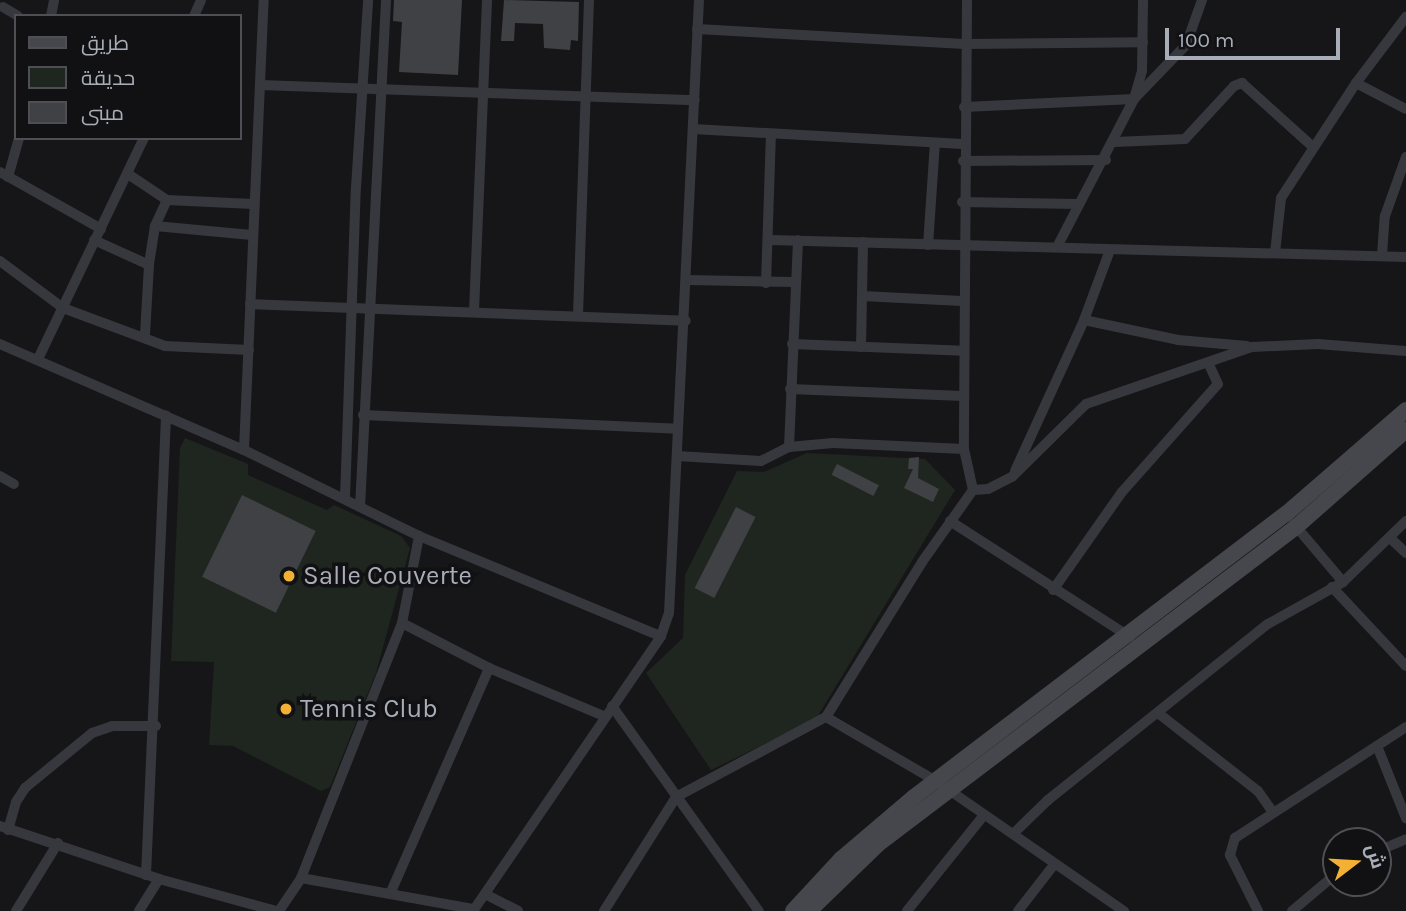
<!DOCTYPE html>
<html>
<head>
<meta charset="utf-8">
<style>
	body { margin:0 }
	#map { position:relative; width:1406px; height:911px; overflow:hidden; background:#161618; font-family:Karla,Cairo,sans-serif }
	div>[style] { position:absolute }
	[style*='--x'] { left:calc(var(--x)*1px); top:calc(var(--y)*1px); width:calc(var(--w)*1px); rotate:calc(var(--a)*1deg) }
	.green>* { inset:0; background:#1e261f }
	.building>* { inset:0; background:#404145; transform-origin:0 0 }
	.street>* { height:10px; margin:-5px; padding:0 5px; transform-origin:5px; border-radius:5px; background:#37383d }
	.secondary>* { height:16px; margin:-8px; padding:0 8px; transform-origin:8px; border-radius:8px; background:#45474d }
	.dots>* { width:19px; height:19px; translate:-50% -50%; box-sizing:border-box; border:4px solid #111113; border-radius:50% }
	span { translate:-50% -50%; white-space:nowrap; text-align:center; line-height:1.15; -webkit-text-stroke:7px #111113; paint-order:stroke }
	.poi-label { font-size:26px; color:#a8adb8 }
	.left { translate:0 -50%; text-align:left }
	.legend { position:absolute; left:14px; top:14px; width:228px; height:126px; box-sizing:border-box; background:#111113; border:2px solid #4d4f55; margin:0; padding:9px 12px; list-style:none; font-size:21px; color:#a8adb8 }
	.legend li { display:flex; align-items:center; gap:14px; height:35px }
	.legend b { width:35px; border:2px solid #4d4f55 }
	.north { position:absolute; left:1322px; top:827px; width:70px; height:70px; box-sizing:border-box; background:#111113; border:2px solid #4d4f55; border-radius:50%; rotate:73deg; font-size:19px; font-weight:700; line-height:28px; text-align:center; color:#a8adb8 }
	.north::after { content:''; display:block; margin:auto; width:24px; height:32px; background:#f2b134; clip-path:polygon(50% 0,100% 100%,50% 72%,0 100%) }
	.scale { position:absolute; left:1165px; top:28px; width:175px; height:32px; box-sizing:border-box; border:4px solid #a8adb8; border-top:0; padding-left:9px; font-size:21px; line-height:24px; white-space:nowrap; color:#a8adb8; -webkit-text-stroke:5px #111113; paint-order:stroke }
</style>
</head>
<body>
<div id="map">
	<div class="green">
		<i style="clip-path:polygon(185px 438px,248px 464px,248px 475px,327px 510px,334px 505px,401px 536px,410px 548px,376px 673px,330px 787px,321px 791px,233px 746px,209px 745px,214px 662px,171px 661px,180px 448px)"></i>
		<i style="clip-path:polygon(807px 453px,925px 459px,955px 490px,816px 719px,711px 770px,646px 673px,683px 638px,685px 575px,737px 471px,764px 472px)"></i>
	</div>
	<div class="building">
		<i style="clip-path:polygon(394px 0,462px 0,458px 75px,399px 72px,402px 22px,393px 21px)"></i>
		<i style="clip-path:polygon(504px 0,579px 2px,578px 41px,571px 40px,570px 50px,544px 48px,543px 24px,515px 23px,514px 41px,501px 41px)"></i>
		<i style="clip-path:polygon(919px 457px,918px 478px,939px 489px,933px 502px,904px 488px,913px 469px,908px 469px,909px 458px)"></i>
		<i style="left:837px;top:464px;width:47px;height:12px;rotate:27deg"></i>
		<i style="left:242px;top:495px;width:82px;height:91px;rotate:26deg"></i>
		<i style="left:736px;top:507px;width:22px;height:91px;rotate:27deg"></i>
	</div>
	<div class="street">
		<i style="--x:967;--y:0;--w:449;--a:90.4"></i>
		<i style="--x:964;--y:449;--w:42;--a:77.6"></i>
		<i style="--x:3;--y:7;--w:17;--a:31"></i>
		<i style="--x:51;--y:16;--w:16;--a:-79"></i>
		<i style="--x:194;--y:16;--w:17;--a:-66"></i>
		<i style="--x:697;--y:29;--w:268;--a:3.2"></i>
		<i style="--x:965;--y:44;--w:178;--a:-0.6"></i>
		<i style="--x:1356;--y:83;--w:56;--a:27.5"></i>
		<i style="--x:260;--y:85;--w:435;--a:2"></i>
		<i style="--x:964;--y:107;--w:170;--a:-2.7"></i>
		<i style="--x:1134;--y:99;--w:29;--a:-74"></i>
		<i style="--x:1142;--y:71;--w:71;--a:-89.2"></i>
		<i style="--x:693;--y:129;--w:270;--a:3.2"></i>
		<i style="--x:1115;--y:142;--w:70;--a:-2.5"></i>
		<i style="--x:1185;--y:139;--w:72;--a:-47.2"></i>
		<i style="--x:1234;--y:86;--w:9;--a:-21"></i>
		<i style="--x:1242;--y:83;--w:96;--a:42"></i>
		<i style="--x:963;--y:161;--w:143;--a:-0.4"></i>
		<i style="--x:0;--y:172;--w:116;--a:29.4"></i>
		<i style="--x:128;--y:174;--w:47;--a:33.7"></i>
		<i style="--x:167;--y:200;--w:29;--a:115"></i>
		<i style="--x:155;--y:226;--w:39;--a:99"></i>
		<i style="--x:149;--y:265;--w:70;--a:93.3"></i>
		<i style="--x:8;--y:177;--w:41;--a:-74.2"></i>
		<i style="--x:167;--y:200;--w:86;--a:2.7"></i>
		<i style="--x:962;--y:202;--w:117;--a:1"></i>
		<i style="--x:155;--y:226;--w:97;--a:5.3"></i>
		<i style="--x:94;--y:240;--w:60;--a:24.4"></i>
		<i style="--x:770;--y:240;--w:636;--a:1.53"></i>
		<i style="--x:928;--y:245;--w:102;--a:-86.1"></i>
		<i style="--x:1057;--y:247;--w:167;--a:-62.5"></i>
		<i style="--x:1134;--y:99;--w:75;--a:-46.1"></i>
		<i style="--x:1186;--y:45;--w:48;--a:-70.4"></i>
		<i style="--x:1275;--y:253;--w:55;--a:-83.8"></i>
		<i style="--x:1281;--y:198;--w:137;--a:-56.9"></i>
		<i style="--x:1356;--y:83;--w:83;--a:-52.9"></i>
		<i style="--x:1382;--y:255;--w:39;--a:-86"></i>
		<i style="--x:1385;--y:216;--w:63;--a:-70.4"></i>
		<i style="--x:0;--y:261;--w:79;--a:36.7"></i>
		<i style="--x:63;--y:308;--w:109;--a:20.4"></i>
		<i style="--x:165;--y:346;--w:84;--a:2.7"></i>
		<i style="--x:687;--y:280;--w:107;--a:1.1"></i>
		<i style="--x:766;--y:283;--w:149;--a:-88.1"></i>
		<i style="--x:862;--y:296;--w:100;--a:2.9"></i>
		<i style="--x:250;--y:304;--w:436;--a:2.2"></i>
		<i style="--x:474;--y:311;--w:311;--a:-87.6"></i>
		<i style="--x:578;--y:315;--w:315;--a:-88"></i>
		<i style="--x:1084;--y:320;--w:96;--a:12"></i>
		<i style="--x:1178;--y:340;--w:69;--a:5"></i>
		<i style="--x:0;--y:344;--w:266;--a:23.5"></i>
		<i style="--x:244;--y:450;--w:195;--a:26.2"></i>
		<i style="--x:419;--y:536;--w:262;--a:22.5"></i>
		<i style="--x:792;--y:344;--w:171;--a:2.3"></i>
		<i style="--x:861;--y:347;--w:105;--a:-88.9"></i>
		<i style="--x:38;--y:359;--w:245;--a:-64.4"></i>
		<i style="--x:790;--y:389;--w:173;--a:2.3"></i>
		<i style="--x:363;--y:415;--w:315;--a:2.5"></i>
		<i style="--x:789;--y:447;--w:207;--a:-87.5"></i>
		<i style="--x:244;--y:450;--w:450;--a:-87.5"></i>
		<i style="--x:677;--y:456;--w:84;--a:3.4"></i>
		<i style="--x:761;--y:461;--w:31;--a:-27"></i>
		<i style="--x:789;--y:447;--w:44;--a:-5.2"></i>
		<i style="--x:833;--y:443;--w:131;--a:2.6"></i>
		<i style="--x:1015;--y:471;--w:166;--a:-65.4"></i>
		<i style="--x:1084;--y:320;--w:75;--a:-69.6"></i>
		<i style="--x:0;--y:476;--w:16;--a:30"></i>
		<i style="--x:345;--y:498;--w:310;--a:-88"></i>
		<i style="--x:356;--y:188;--w:188;--a:-86.3"></i>
		<i style="--x:360;--y:507;--w:508;--a:-87.06"></i>
		<i style="--x:950;--y:521;--w:214;--a:32.8"></i>
		<i style="--x:1294;--y:524;--w:76;--a:49.8"></i>
		<i style="--x:1343;--y:582;--w:88;--a:-44.1"></i>
		<i style="--x:1390;--y:538;--w:22;--a:43"></i>
		<i style="--x:1332;--y:587;--w:108;--a:46.9"></i>
		<i style="--x:1053;--y:590;--w:120;--a:-54.9"></i>
		<i style="--x:1122;--y:492;--w:144;--a:-48.4"></i>
		<i style="--x:1218;--y:384;--w:23;--a:-115"></i>
		<i style="--x:402;--y:623;--w:98;--a:27.3"></i>
		<i style="--x:489;--y:668;--w:125;--a:22.7"></i>
		<i style="--x:612;--y:706;--w:252;--a:54.4"></i>
		<i style="--x:1158;--y:713;--w:127;--a:38"></i>
		<i style="--x:1258;--y:791;--w:24;--a:55"></i>
		<i style="--x:826;--y:717;--w:127;--a:30.2"></i>
		<i style="--x:936;--y:781;--w:229;--a:34.7"></i>
		<i style="--x:1377;--y:746;--w:78;--a:68.1"></i>
		<i style="--x:0;--y:826;--w:168;--a:18.4"></i>
		<i style="--x:159;--y:879;--w:121;--a:15.3"></i>
		<i style="--x:8;--y:830;--w:29;--a:-74"></i>
		<i style="--x:16;--y:802;--w:17;--a:-57"></i>
		<i style="--x:25;--y:788;--w:87;--a:-39.4"></i>
		<i style="--x:92;--y:733;--w:21;--a:-19"></i>
		<i style="--x:112;--y:726;--w:44;--a:0"></i>
		<i style="--x:1013;--y:834;--w:49;--a:-44.2"></i>
		<i style="--x:1048;--y:800;--w:282;--a:-38.7"></i>
		<i style="--x:1268;--y:624;--w:86;--a:-29.2"></i>
		<i style="--x:1378;--y:851;--w:30;--a:-23"></i>
		<i style="--x:146;--y:875;--w:460;--a:-87.5"></i>
		<i style="--x:301;--y:878;--w:176;--a:10.2"></i>
		<i style="--x:390;--y:894;--w:247;--a:-66.3"></i>
		<i style="--x:485;--y:894;--w:37;--a:27"></i>
		<i style="--x:16;--y:911;--w:80;--a:-58.3"></i>
		<i style="--x:139;--y:911;--w:38;--a:-58"></i>
		<i style="--x:279;--y:911;--w:40;--a:-56"></i>
		<i style="--x:301;--y:878;--w:274;--a:-68.4"></i>
		<i style="--x:402;--y:623;--w:89;--a:-78.9"></i>
		<i style="--x:473;--y:911;--w:333;--a:-55.6"></i>
		<i style="--x:661;--y:636;--w:24;--a:-71"></i>
		<i style="--x:669;--y:613;--w:614;--a:-87.2"></i>
		<i style="--x:604;--y:911;--w:135;--a:-57.7"></i>
		<i style="--x:676;--y:797;--w:170;--a:-28.1"></i>
		<i style="--x:826;--y:717;--w:182;--a:-58.2"></i>
		<i style="--x:922;--y:562;--w:88;--a:-54.7"></i>
		<i style="--x:973;--y:490;--w:15;--a:-4"></i>
		<i style="--x:988;--y:489;--w:27;--a:-27"></i>
		<i style="--x:1012;--y:477;--w:104;--a:-44.6"></i>
		<i style="--x:1086;--y:404;--w:176;--a:-19"></i>
		<i style="--x:1252;--y:347;--w:66;--a:-2.6"></i>
		<i style="--x:1318;--y:344;--w:88;--a:4.5"></i>
		<i style="--x:907;--y:911;--w:123;--a:-51.3"></i>
		<i style="--x:1018;--y:911;--w:57;--a:-52.1"></i>
		<i style="--x:1258;--y:911;--w:63;--a:-116.6"></i>
		<i style="--x:1230;--y:855;--w:18;--a:-74"></i>
		<i style="--x:1235;--y:838;--w:204;--a:-33"></i>
		<i style="--x:1292;--y:911;--w:57;--a:-40.1"></i>
	</div>
	<div class="secondary">
		<i style="--x:793;--y:911;--w:71;--a:-47.3"></i>
		<i style="--x:841;--y:859;--w:96;--a:-40.3"></i>
		<i style="--x:914;--y:797;--w:467;--a:-37.3"></i>
		<i style="--x:1286;--y:514;--w:159;--a:-40.9"></i>
		<i style="--x:809;--y:911;--w:95;--a:-44.1"></i>
		<i style="--x:877;--y:845;--w:526;--a:-37.2"></i>
		<i style="--x:1296;--y:527;--w:147;--a:-41.4"></i>
	</div>
	<div class="dots">
		<i style="left:289px;top:576px;background:#f2b134"></i>
		<i style="left:286px;top:709px;background:#f2b134"></i>
	</div>
	<div class="poi-label">
		<span class="left" style="left:303px;top:576px">Salle Couverte</span>
		<span class="left" style="left:300px;top:709px">Tennis Club</span>
	</div>
	<ul class="legend">
	<li><b style="height:9px;background:#45474d"></b>طريق</li>
	<li><b style="height:19px;background:#1e261f"></b>حديقة</li>
	<li><b style="height:19px;background:#404145"></b>مبنى</li>
	</ul>
	<div class="north">ش</div>
	<div class="scale">100 m</div>
</div>
</body>
</html>
